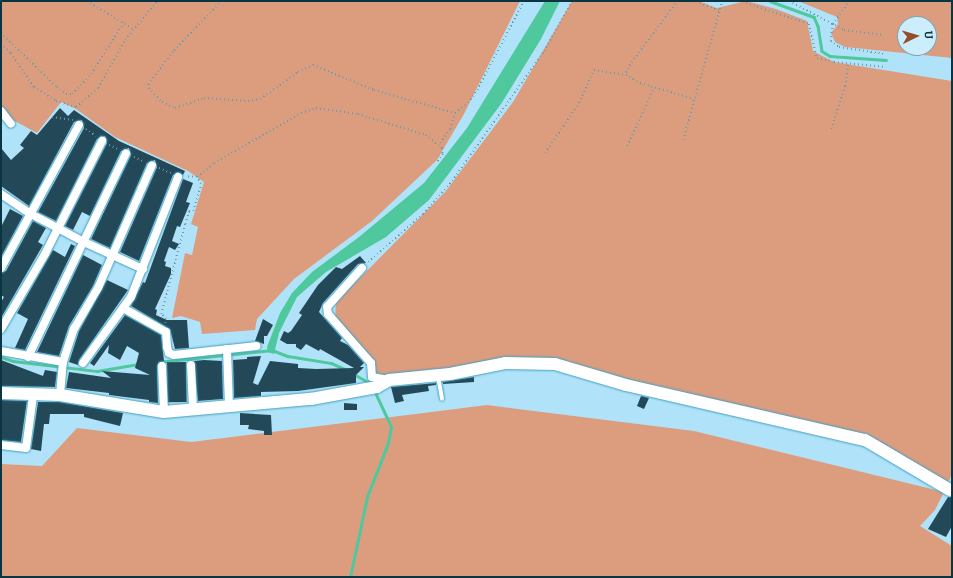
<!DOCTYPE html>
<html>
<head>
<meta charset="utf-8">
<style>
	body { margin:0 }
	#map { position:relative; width:953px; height:578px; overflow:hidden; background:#b0e3f9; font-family:Bitter,serif }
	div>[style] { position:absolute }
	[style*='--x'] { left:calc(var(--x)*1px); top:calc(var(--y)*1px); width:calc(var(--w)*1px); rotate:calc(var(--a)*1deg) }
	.green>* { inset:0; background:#dc9d7f }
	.water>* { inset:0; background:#4ec89c }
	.stream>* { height:2.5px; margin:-1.25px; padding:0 1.25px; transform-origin:1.25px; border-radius:1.25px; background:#4ec89c }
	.building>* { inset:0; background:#234959; transform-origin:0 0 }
	.path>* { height:1.5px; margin-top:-0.75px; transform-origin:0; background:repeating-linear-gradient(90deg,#6c9bae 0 1px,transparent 0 4px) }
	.roads { filter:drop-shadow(0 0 1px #42a0c3) drop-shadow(0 0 1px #42a0c3) }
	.lane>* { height:4px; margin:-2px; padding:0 2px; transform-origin:2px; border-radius:2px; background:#fff }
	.street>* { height:8px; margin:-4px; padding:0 4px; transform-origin:4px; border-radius:4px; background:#fff }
	.secondary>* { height:12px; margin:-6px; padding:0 6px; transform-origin:6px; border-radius:6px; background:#fff }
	span { translate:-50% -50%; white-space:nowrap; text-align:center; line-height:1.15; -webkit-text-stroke:4px #ccedfc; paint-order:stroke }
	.frame { position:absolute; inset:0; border:2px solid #0c3543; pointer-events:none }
	.north { position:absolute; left:897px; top:16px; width:40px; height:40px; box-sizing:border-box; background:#ccedfc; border:1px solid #7fa3b2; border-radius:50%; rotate:85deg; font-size:11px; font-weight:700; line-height:16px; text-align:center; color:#0c3543 }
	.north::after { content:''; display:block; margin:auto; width:14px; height:18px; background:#954d29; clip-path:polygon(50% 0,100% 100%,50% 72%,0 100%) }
</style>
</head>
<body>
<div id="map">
	<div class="green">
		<i style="clip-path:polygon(1px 1px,520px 1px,464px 114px,437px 160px,372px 221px,294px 279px,257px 319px,255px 330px,202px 334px,200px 322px,181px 316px,172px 318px,185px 253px,192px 255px,198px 227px,191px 224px,204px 182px,188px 171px,115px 137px,76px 109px,61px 102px,37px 133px,11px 119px,1px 108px)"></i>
		<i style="clip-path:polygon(572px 1px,698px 1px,717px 8px,746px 1px,776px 9px,807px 21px,813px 51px,834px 62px,952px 81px,952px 474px,948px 483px,873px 438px,702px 400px,569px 363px,386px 378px,376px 375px,374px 360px,335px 318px,336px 302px,445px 192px,513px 102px)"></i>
		<i style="clip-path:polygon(evenodd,798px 1px,952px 1px,952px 58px,845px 47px,835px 42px,831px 33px,838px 24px,837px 17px,798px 1px,905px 24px,929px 24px,929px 48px,905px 48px,905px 24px)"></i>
		<i style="clip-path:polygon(487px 405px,694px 431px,944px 492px,935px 510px,920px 526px,952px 546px,952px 577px,1px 577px,1px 464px,42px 466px,77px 428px,191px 442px)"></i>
	</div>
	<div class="water">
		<i style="clip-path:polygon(545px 1px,560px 1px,541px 39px,501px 104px,429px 200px,386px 237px,326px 272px,297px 297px,279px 333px,274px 354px,268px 352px,267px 347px,280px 313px,292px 293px,312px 272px,359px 237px,424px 183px,467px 128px)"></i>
	</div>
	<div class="stream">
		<i style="--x:770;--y:1;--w:47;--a:20"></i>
		<i style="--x:814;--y:17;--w:10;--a:66"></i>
		<i style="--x:818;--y:26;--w:25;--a:81"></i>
		<i style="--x:822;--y:51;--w:9;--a:32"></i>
		<i style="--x:830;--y:56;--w:56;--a:4.1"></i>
		<i style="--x:1;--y:357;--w:13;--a:18"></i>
		<i style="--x:13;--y:361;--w:85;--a:6.8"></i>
		<i style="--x:97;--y:371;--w:43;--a:-9.5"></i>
		<i style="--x:158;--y:362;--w:115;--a:-6"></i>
		<i style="--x:272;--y:350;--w:17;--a:21"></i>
		<i style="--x:288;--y:356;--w:44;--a:9.2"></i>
		<i style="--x:331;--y:363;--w:15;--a:23"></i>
		<i style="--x:354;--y:374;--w:20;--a:30"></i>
		<i style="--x:350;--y:577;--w:82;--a:-78"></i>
		<i style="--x:367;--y:497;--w:58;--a:-68.7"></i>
		<i style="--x:388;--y:443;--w:16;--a:-79"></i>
		<i style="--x:391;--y:427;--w:38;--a:-115"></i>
	</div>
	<div class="building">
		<i style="clip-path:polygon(60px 108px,68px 116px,74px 110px,119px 141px,185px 171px,183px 175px,178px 172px,173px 175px,139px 261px,120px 252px,157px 167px,155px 160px,147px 163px,110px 248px,91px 239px,131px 155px,129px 148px,121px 151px,90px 216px,82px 212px,73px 230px,65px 226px,107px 143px,105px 136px,97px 139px,56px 221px,38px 212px,84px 128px,82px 120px,74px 122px,29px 206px,1px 186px,1px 148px,11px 160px,24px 148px,20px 145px,31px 131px,37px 135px)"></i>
		<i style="clip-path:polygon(183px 179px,193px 183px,186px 202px,190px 203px,180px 227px,177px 226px,172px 241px,179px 244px,175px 250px,169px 247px,164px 261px,166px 262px,165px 266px,171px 268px,171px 274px,155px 309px,157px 310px,156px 315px,167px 320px,187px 320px,189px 348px,175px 349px,170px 329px,131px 306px,143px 282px,145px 283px)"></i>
		<i style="clip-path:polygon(10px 209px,23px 216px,1px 257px,1px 227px)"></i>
		<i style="clip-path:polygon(33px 221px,46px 228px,38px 242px,43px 245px,1px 318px,1px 302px,4px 297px,1px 295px,1px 273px,6px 271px)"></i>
		<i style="clip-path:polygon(71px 244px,75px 246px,25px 350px,15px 348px,28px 319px,17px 313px,53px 250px,65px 257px)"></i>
		<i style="clip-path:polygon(83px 255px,102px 265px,93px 286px,69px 326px,59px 356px,37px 352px)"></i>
		<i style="clip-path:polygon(360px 256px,366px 263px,358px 264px,323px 303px,319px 312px,342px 338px,340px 341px,348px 345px,364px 363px,360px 367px,364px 367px,356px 375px,356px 383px,298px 391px,261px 392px,261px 396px,234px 398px,233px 360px,247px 359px,247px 357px,261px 356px,253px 383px,258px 385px,270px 361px,298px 364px,298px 368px,316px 369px,354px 368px,320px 349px,319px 351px,306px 344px,301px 350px,296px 347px,296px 344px,287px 344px,280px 340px,284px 331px,288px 333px,291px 331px,302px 315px,299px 313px,318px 285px,336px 267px,342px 269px)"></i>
		<i style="clip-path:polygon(107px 280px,128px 290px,79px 360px,78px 365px,69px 362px,79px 331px)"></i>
		<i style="clip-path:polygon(125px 315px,161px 335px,164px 361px,159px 362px,157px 366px,158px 403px,149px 402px,149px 400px,109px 395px,109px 393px,66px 388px,69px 372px,111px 378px,102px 371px,150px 375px,135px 368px,139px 353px,127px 346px,120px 360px,108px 353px,109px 345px,94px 366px,90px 363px)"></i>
		<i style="clip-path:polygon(263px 319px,273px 325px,267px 336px,264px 336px,264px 344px,255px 341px)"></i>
		<i style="clip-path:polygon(1px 360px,43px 376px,45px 370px,57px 372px,55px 387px,1px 386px)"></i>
		<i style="clip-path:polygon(204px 360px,222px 361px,223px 399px,198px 401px,194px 361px)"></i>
		<i style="left:186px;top:362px;width:40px;height:19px;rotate:89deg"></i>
		<i style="clip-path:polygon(474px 377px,474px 382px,443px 384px,443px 382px)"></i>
		<i style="clip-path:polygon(436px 383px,436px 385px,428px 386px,429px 391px,402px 395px,404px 401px,395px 403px,391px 387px)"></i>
		<i style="clip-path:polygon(641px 396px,649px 398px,644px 409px,637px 406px)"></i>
		<i style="clip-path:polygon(1px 400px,27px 401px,21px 442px,1px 440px)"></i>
		<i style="clip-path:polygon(38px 402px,59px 402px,123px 413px,120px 426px,84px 417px,84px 414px,50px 414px,49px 424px,44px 424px,41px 451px,31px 449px)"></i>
		<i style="clip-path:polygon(344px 403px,357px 404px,357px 410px,344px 410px)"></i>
		<i style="clip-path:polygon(240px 413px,271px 415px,272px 435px,264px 435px,264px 431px,248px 429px,249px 425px,240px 425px)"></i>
		<i style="clip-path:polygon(948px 497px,952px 497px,952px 526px,946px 537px,928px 529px)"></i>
	</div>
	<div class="path">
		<i style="--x:87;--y:1;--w:54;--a:31.3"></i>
		<i style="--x:222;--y:1;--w:71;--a:133.9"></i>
		<i style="--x:173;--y:52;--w:40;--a:127"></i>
		<i style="--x:149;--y:84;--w:4;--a:90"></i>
		<i style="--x:149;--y:88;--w:19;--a:47"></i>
		<i style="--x:162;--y:102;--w:14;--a:25"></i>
		<i style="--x:175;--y:108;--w:31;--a:-19"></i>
		<i style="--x:204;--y:98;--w:44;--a:3.9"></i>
		<i style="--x:248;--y:101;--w:12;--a:-9"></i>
		<i style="--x:260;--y:99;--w:47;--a:-35.4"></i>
		<i style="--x:298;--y:72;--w:17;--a:-25"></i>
		<i style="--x:313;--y:65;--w:66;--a:22.3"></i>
		<i style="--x:374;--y:90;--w:84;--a:15.9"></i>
		<i style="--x:678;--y:1;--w:84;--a:126.7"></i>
		<i style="--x:628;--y:68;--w:7;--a:106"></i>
		<i style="--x:626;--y:75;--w:16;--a:30"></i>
		<i style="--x:640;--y:83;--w:56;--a:16.5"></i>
		<i style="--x:696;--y:1;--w:25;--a:23"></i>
		<i style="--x:789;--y:1;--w:62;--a:27.8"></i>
		<i style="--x:844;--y:30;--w:40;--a:7.1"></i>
		<i style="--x:850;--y:1;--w:29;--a:126"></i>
		<i style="--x:833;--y:24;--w:17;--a:97"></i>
		<i style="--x:831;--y:41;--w:10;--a:37"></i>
		<i style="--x:839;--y:47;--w:47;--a:8.7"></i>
		<i style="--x:746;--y:3;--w:66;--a:18.4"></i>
		<i style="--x:809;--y:24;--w:35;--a:77"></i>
		<i style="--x:817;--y:58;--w:17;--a:13"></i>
		<i style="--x:834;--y:62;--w:52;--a:5.5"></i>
		<i style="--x:1;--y:33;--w:78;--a:44"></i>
		<i style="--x:57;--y:87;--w:11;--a:38"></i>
		<i style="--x:66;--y:94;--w:6;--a:0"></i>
		<i style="--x:72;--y:94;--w:28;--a:-46"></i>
		<i style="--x:91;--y:74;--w:62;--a:-57.6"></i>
		<i style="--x:1;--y:44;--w:13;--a:42"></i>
		<i style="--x:11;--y:53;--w:41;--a:55.9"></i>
		<i style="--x:34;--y:87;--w:26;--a:32"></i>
		<i style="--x:56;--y:101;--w:21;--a:17"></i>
		<i style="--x:76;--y:107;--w:29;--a:-41"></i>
		<i style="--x:98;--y:88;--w:55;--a:-60.6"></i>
		<i style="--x:125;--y:40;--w:50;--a:-50.6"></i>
		<i style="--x:455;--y:113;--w:16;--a:-38"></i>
		<i style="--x:468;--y:103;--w:16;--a:-55"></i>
		<i style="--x:477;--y:90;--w:101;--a:-62.2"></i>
		<i style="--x:52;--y:117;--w:21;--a:8"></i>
		<i style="--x:86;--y:129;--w:12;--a:35"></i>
		<i style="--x:831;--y:129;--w:45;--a:-72"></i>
		<i style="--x:845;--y:86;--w:22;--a:-82"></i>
		<i style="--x:683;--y:140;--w:144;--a:-74.3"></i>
		<i style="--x:440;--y:143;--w:17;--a:-54"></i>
		<i style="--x:450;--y:129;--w:17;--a:-73"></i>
		<i style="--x:109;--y:145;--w:12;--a:24"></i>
		<i style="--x:627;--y:146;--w:64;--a:-65"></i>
		<i style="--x:545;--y:153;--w:60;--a:-55.8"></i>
		<i style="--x:579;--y:103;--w:36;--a:-66"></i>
		<i style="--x:594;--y:70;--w:31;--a:9"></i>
		<i style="--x:134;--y:157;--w:12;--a:24"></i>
		<i style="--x:159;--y:168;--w:13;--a:23"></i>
		<i style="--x:197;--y:177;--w:22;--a:-39"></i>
		<i style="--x:214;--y:163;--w:100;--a:-29.9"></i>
		<i style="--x:301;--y:113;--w:16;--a:-18"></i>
		<i style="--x:316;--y:108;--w:42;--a:8.1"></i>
		<i style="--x:358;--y:114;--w:71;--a:17.2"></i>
		<i style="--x:426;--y:135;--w:21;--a:39"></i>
		<i style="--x:442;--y:148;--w:6;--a:81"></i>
		<i style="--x:443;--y:154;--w:11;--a:124"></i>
		<i style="--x:368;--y:262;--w:73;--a:-41.1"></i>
		<i style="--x:423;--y:214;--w:44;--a:-48.7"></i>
		<i style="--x:452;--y:181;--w:159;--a:-54.7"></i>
		<i style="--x:544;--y:51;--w:57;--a:-60.8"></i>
		<i style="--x:165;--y:323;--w:4;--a:-76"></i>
		<i style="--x:166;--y:319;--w:7;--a:-135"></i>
		<i style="--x:161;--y:314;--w:93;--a:-75.1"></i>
		<i style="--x:185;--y:224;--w:14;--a:-73"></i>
		<i style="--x:189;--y:211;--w:4;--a:0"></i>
		<i style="--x:193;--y:211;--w:28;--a:-73"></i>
		<i style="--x:201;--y:184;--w:8;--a:-120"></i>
		<i style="--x:197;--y:177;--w:12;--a:180"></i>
	</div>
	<div class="roads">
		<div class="lane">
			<i style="--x:438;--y:376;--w:23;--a:80"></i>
		</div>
		<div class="street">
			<i style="--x:1;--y:111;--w:16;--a:52"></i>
			<i style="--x:1;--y:194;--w:36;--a:34"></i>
			<i style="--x:31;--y:214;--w:60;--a:27.8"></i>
			<i style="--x:84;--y:242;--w:65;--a:24.6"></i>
			<i style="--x:1;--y:268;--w:163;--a:-61.4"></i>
			<i style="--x:362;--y:268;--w:52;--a:131.9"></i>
			<i style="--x:327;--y:307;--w:7;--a:82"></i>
			<i style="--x:328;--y:314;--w:65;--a:48.7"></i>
			<i style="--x:371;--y:363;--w:14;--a:86"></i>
			<i style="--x:372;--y:377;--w:17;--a:10"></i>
			<i style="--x:123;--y:308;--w:49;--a:29.2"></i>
			<i style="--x:166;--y:332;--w:15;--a:86"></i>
			<i style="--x:167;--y:347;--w:6;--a:72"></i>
			<i style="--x:169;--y:353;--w:5;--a:22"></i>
			<i style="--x:174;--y:355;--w:83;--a:-6.2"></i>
			<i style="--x:1;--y:329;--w:87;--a:-59.6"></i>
			<i style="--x:45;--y:254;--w:127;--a:-63.2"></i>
			<i style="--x:227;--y:349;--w:58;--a:88"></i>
			<i style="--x:1;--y:351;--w:63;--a:10.1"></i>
			<i style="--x:28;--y:357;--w:226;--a:-64.3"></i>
			<i style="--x:83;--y:363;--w:82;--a:-54"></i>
			<i style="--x:131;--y:297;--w:129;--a:-68.6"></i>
			<i style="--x:191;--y:365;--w:44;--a:87.4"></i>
			<i style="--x:162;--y:366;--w:46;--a:87.5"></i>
			<i style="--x:60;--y:395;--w:33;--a:-85"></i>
			<i style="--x:63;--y:362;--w:35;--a:-72"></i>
			<i style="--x:74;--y:329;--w:48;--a:-59.7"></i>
			<i style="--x:98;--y:288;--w:134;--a:-66.3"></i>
			<i style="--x:1;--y:445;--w:25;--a:7"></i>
			<i style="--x:26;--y:448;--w:52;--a:-82.3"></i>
		</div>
		<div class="secondary">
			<i style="--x:1;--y:393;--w:59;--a:1.9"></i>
			<i style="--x:60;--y:395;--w:105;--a:9.3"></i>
			<i style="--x:164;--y:412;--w:148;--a:-5.1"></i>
			<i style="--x:311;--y:399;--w:67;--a:-10.3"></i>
			<i style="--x:377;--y:387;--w:14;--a:-30"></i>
			<i style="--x:389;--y:380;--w:61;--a:-5.6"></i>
			<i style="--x:450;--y:374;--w:56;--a:-11.3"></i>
			<i style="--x:505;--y:363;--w:50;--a:1.1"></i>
			<i style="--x:555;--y:364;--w:74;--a:16.5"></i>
			<i style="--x:626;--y:385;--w:245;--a:13"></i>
			<i style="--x:865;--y:440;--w:99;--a:30.5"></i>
		</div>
	</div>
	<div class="frame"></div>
	<div class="north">U</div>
</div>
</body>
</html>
